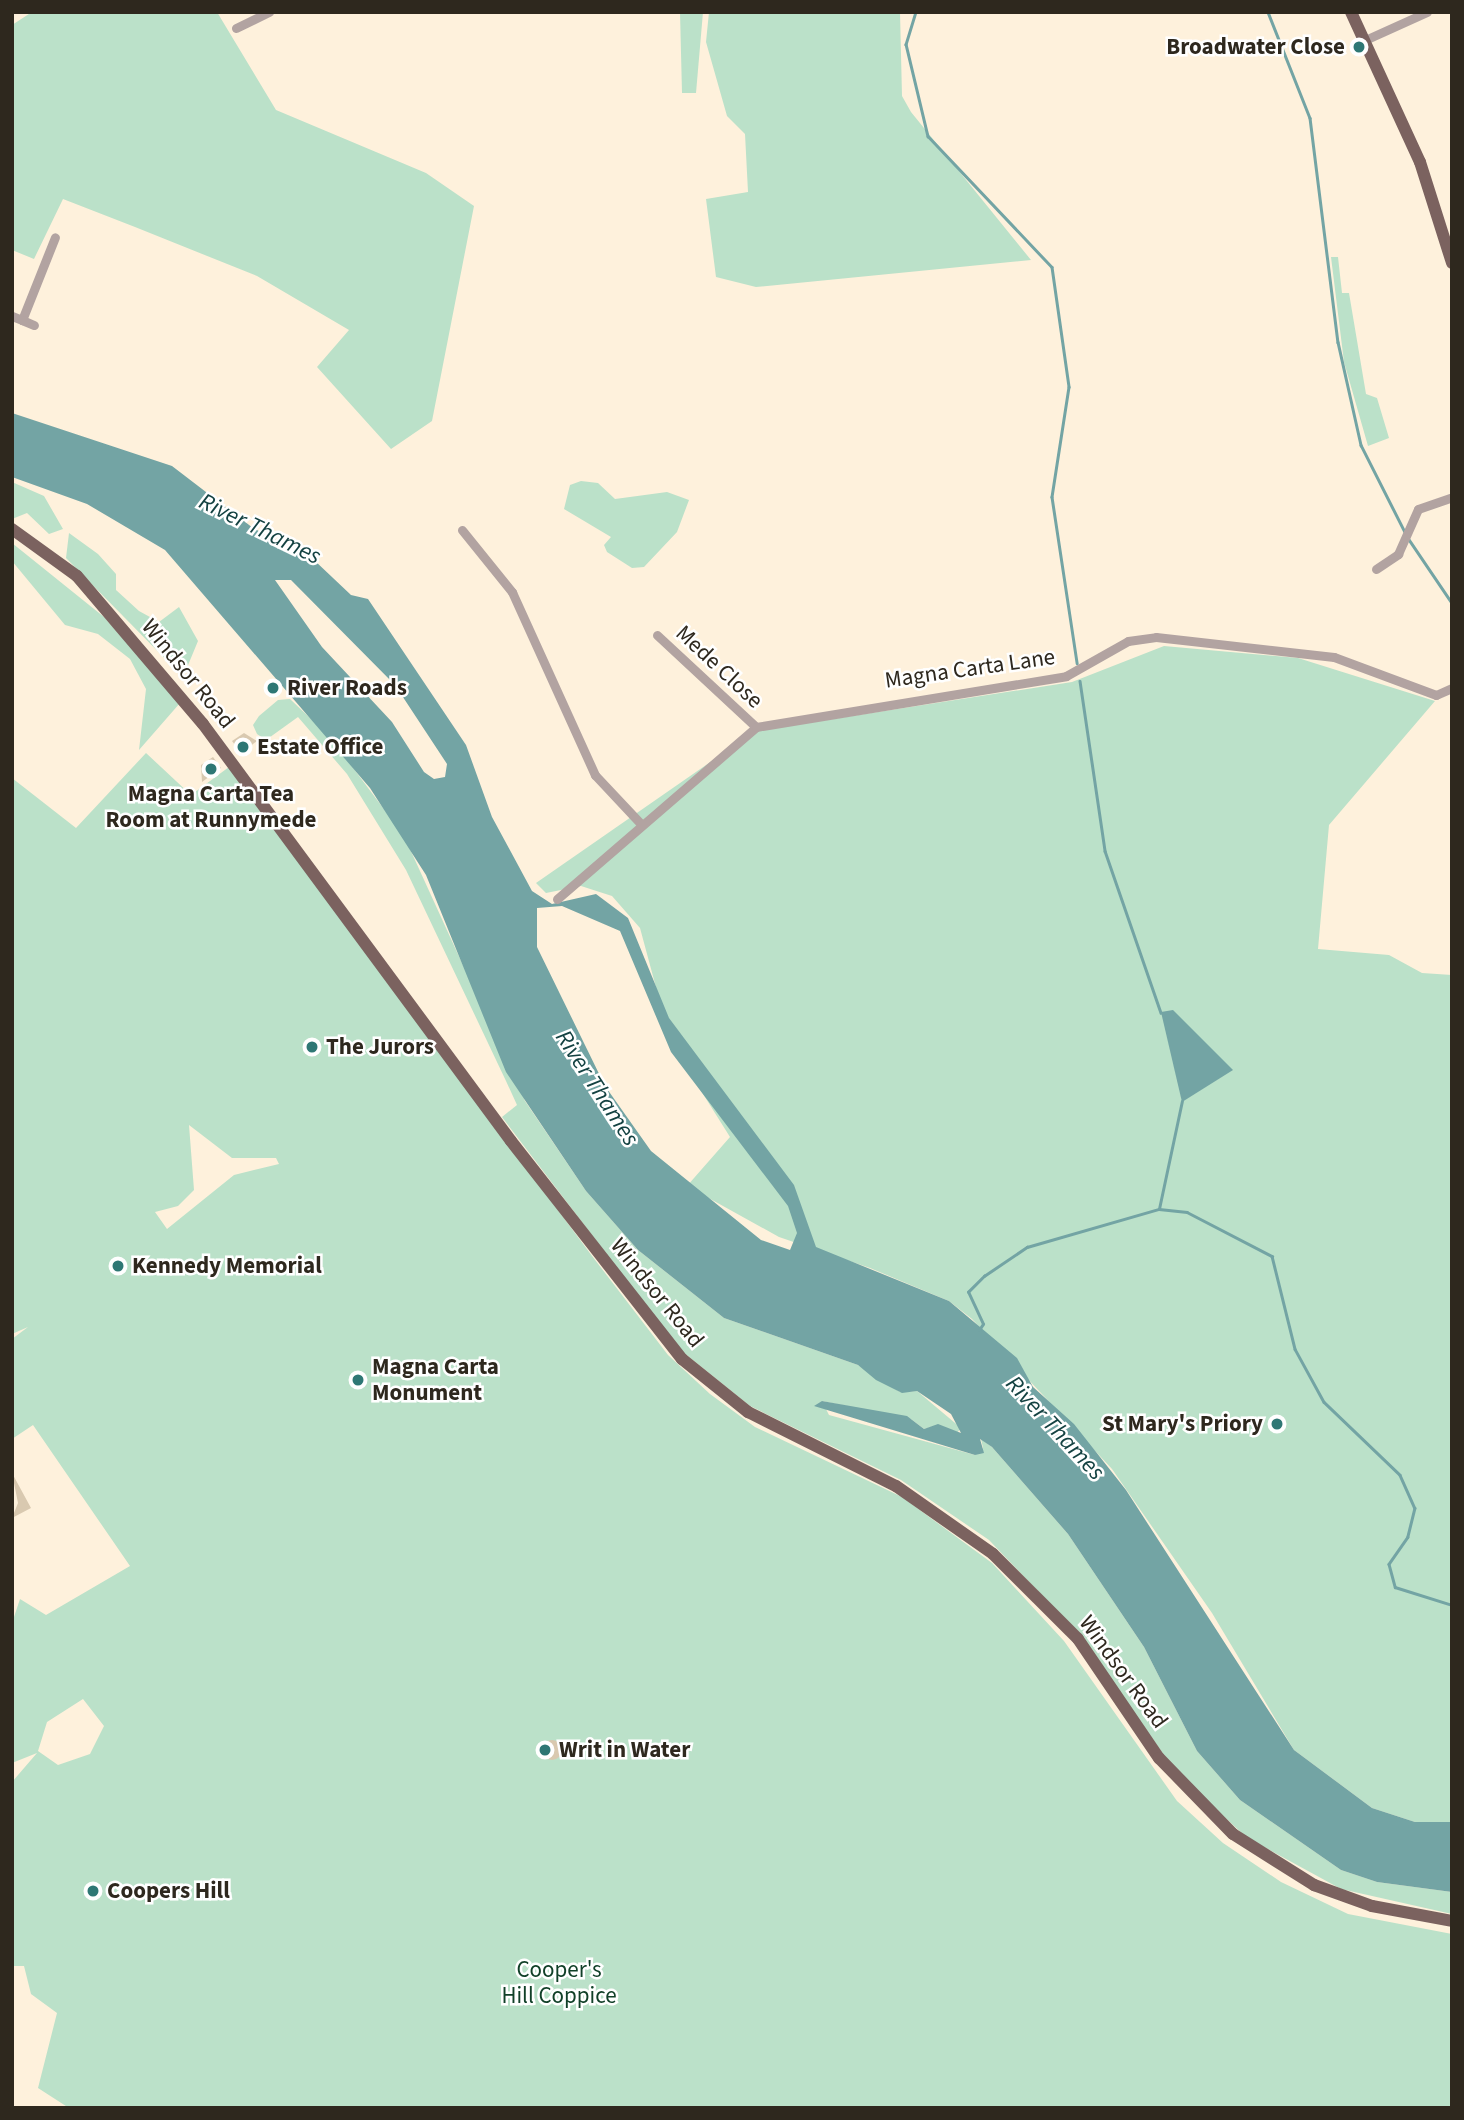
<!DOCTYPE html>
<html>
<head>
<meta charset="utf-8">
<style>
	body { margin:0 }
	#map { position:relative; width:1464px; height:2120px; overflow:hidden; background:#fef1dc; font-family:"Source Sans 3",sans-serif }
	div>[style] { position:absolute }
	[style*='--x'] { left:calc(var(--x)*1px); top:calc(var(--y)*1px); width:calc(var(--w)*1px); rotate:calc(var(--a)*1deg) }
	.green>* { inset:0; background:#bbe1c9 }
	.water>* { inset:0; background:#73a4a4 }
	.stream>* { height:2.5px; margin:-1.25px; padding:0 1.25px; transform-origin:1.25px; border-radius:1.25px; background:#73a4a4 }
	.building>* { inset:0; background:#d9c9b0 }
	.round { border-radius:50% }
	.minor>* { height:9px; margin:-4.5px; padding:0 4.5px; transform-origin:4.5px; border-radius:4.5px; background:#b2a3a1 }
	.major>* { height:12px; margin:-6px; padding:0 6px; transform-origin:6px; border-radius:6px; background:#7b625f }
	.dots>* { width:19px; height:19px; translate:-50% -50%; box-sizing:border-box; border:4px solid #fff; border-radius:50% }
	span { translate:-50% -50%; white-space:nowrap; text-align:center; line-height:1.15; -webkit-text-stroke:5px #fff; paint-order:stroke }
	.poi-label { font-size:23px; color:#2e281e; font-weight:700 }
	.right { translate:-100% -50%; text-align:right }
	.left { translate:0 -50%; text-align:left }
	.street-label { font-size:23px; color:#2e281e }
	.park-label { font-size:23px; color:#114028 }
	.water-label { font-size:24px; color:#144242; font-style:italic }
	.frame { position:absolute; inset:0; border:14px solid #2e281e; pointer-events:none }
</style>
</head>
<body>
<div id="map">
	<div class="green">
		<i style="clip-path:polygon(32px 12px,217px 12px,276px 110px,426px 173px,474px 206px,432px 421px,391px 449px,317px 367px,349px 330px,257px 276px,135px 227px,63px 199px,34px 259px,12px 250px,12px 25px)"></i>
		<i style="clip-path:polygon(680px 12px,703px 12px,696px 93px,682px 93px)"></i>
		<i style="clip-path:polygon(709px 12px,900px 12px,902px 96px,911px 112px,1031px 260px,756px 287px,716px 277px,706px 199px,748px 192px,745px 134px,727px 116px,706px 42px)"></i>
		<i style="clip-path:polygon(1331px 257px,1338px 257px,1342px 293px,1349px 293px,1366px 394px,1377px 398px,1389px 438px,1368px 446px,1344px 362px)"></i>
		<i style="clip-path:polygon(581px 481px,598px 483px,615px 499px,667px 492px,689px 500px,677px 532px,644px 567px,632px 568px,607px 552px,604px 545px,611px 537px,564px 509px,570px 485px)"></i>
		<i style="clip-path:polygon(12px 482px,44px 496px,63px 529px,49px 534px,27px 513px,12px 519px)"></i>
		<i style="clip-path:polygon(69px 533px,98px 554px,116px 574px,116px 590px,139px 611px,159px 622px,179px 607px,198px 641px,186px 670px,180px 674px,66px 558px)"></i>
		<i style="clip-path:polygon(12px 543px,104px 617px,180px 703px,139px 750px,146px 689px,130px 659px,98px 634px,65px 625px,12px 561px)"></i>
		<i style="clip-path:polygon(1164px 646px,1298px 658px,1435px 701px,1329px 825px,1318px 949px,1389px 955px,1422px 973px,1452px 975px,1452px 1822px,1415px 1822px,1372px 1808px,1294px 1750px,1212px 1613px,1112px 1469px,972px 1319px,949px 1301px,870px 1268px,779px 1237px,687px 1186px,730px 1137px,671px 1043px,640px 928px,612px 896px,581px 886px,546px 893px,536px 883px,755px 731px,1072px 682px)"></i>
		<i style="clip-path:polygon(290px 699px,330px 737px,404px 836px,525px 1101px,586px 1191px,638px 1250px,724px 1318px,858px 1365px,900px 1392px,917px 1391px,961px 1428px,956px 1434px,938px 1425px,924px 1429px,911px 1419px,822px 1401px,829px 1415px,975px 1455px,983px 1448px,981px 1439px,992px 1447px,1068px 1534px,1144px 1647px,1197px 1751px,1240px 1800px,1341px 1870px,1377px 1882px,1452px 1892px,1452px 1914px,1341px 1889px,1246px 1837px,1175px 1771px,1081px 1636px,989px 1540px,901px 1480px,750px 1406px,678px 1348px,502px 1117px,517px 1105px,506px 1081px,406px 870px,347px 774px,298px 717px,266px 740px,257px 734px,253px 725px,259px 716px,278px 700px)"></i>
		<i style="clip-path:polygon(evenodd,146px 753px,191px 795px,229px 767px,592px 1256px,668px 1355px,710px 1394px,755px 1427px,902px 1497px,992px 1563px,1064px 1641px,1177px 1801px,1223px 1843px,1281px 1882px,1348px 1914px,1452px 1934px,1452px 2108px,69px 2108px,38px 2088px,57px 2013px,31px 1994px,24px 1966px,12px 1966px,12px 1782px,37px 1753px,12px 1763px,12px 1623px,20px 1599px,46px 1615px,130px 1566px,33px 1425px,12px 1439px,12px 1339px,28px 1327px,12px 1334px,12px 778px,76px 828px,146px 753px,189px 1125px,232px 1158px,276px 1158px,279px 1164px,234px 1175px,167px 1229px,155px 1212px,178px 1206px,194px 1190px,189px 1125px,146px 753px,83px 1699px,104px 1726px,90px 1754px,58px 1765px,38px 1751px,47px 1722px,83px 1699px)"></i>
	</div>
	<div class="water">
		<i style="clip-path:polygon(evenodd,12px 413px,172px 466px,253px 528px,314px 560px,351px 595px,368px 599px,466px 745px,492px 817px,532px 891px,552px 904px,596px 894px,628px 918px,669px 1018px,794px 1185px,816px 1247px,949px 1301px,1017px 1358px,1033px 1387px,1074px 1424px,1126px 1490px,1294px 1750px,1372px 1808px,1415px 1822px,1452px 1822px,1452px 1892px,1377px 1882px,1341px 1870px,1240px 1800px,1197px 1751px,1144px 1647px,1068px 1534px,992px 1447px,980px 1439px,984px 1453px,975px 1455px,814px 1406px,822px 1401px,907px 1416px,924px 1429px,938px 1424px,961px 1433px,951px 1414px,917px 1391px,902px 1393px,876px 1380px,858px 1365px,724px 1318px,638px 1250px,586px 1191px,506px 1072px,426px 875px,370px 788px,165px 550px,87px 504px,12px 477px,12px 413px,275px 580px,291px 580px,395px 685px,447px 764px,445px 777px,434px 779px,424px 772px,392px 722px,322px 647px,275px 580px,12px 413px,562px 906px,620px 931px,671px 1052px,788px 1206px,797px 1233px,790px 1250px,761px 1240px,651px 1151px,605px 1086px,537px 947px,537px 908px,562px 906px)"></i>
		<i style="clip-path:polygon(1173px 1010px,1233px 1070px,1182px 1102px,1161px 1012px)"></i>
	</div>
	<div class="stream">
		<i style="--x:916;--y:12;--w:34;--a:107"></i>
		<i style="--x:906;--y:44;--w:95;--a:76.6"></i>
		<i style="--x:928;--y:136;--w:180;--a:46.6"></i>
		<i style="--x:1052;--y:267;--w:121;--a:81.9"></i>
		<i style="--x:1069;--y:387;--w:111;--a:98.8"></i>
		<i style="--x:1052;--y:497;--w:168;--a:81.4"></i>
		<i style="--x:1268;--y:12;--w:114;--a:68.4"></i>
		<i style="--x:1310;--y:118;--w:226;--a:82.9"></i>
		<i style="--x:1338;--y:342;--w:106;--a:77.4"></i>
		<i style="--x:1361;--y:445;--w:97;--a:63.2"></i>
		<i style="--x:1408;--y:538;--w:78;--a:55.9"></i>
		<i style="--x:1080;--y:681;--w:172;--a:81.6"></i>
		<i style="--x:1105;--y:851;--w:171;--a:70.9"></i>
		<i style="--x:1159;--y:1209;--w:28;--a:6"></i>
		<i style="--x:1187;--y:1212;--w:96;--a:27.4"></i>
		<i style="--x:1272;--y:1256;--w:96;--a:76.1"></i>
		<i style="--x:1295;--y:1349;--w:60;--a:61.3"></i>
		<i style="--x:1324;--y:1402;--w:105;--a:43.8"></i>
		<i style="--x:1400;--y:1475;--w:36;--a:66"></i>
		<i style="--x:1415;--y:1508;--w:30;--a:104"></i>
		<i style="--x:1408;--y:1537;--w:33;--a:125"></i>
		<i style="--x:1389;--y:1564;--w:24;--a:75"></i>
		<i style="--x:1395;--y:1587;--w:60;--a:17.5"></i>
		<i style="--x:979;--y:1330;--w:7;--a:-56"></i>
		<i style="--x:983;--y:1324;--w:35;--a:-115"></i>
		<i style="--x:968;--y:1292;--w:23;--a:-45"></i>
		<i style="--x:984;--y:1276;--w:52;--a:-34"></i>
		<i style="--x:1027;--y:1247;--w:137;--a:-16.1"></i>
		<i style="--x:1159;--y:1209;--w:110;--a:-78"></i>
	</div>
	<div class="building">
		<i style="clip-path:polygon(244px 733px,257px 741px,241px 753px,232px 741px)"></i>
		<i style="clip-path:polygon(213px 757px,221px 768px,202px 782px,201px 765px)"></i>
		<i style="clip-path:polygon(12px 1473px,31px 1508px,12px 1518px,18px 1503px)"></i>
		<i class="round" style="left:542px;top:1740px;width:20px;height:20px"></i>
	</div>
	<div class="minor">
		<i style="--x:236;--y:28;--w:37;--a:-26"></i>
		<i style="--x:1365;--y:40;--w:68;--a:-24.3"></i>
		<i style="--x:12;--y:316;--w:11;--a:22"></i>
		<i style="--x:22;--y:320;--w:89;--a:-68.3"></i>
		<i style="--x:22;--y:320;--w:13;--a:23"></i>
		<i style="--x:462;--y:530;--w:80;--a:51.1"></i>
		<i style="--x:512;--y:592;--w:201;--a:65.6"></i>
		<i style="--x:595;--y:775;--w:67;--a:46.8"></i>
		<i style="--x:1376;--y:569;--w:27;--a:-34"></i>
		<i style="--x:1398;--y:554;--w:49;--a:-66"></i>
		<i style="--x:1418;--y:509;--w:36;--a:-19"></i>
		<i style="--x:657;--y:635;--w:135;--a:42.9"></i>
		<i style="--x:557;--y:899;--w:263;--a:-40.8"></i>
		<i style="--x:756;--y:727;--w:314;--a:-9.3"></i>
		<i style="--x:1066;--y:676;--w:71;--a:-29.4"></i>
		<i style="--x:1128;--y:641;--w:28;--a:-8"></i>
		<i style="--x:1156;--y:637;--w:179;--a:6.4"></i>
		<i style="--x:1334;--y:657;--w:109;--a:20.4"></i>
		<i style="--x:1436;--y:695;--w:17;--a:-24"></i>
	</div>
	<div class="major">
		<i style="--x:1351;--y:12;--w:165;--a:65.3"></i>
		<i style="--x:1420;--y:162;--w:106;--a:72.4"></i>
		<i style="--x:12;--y:529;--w:80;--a:35.9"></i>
		<i style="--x:77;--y:576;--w:194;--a:49.6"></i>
		<i style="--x:203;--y:724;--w:518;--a:53.55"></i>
		<i style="--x:511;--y:1141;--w:277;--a:51.9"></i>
		<i style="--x:682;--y:1359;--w:85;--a:38.8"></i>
		<i style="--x:748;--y:1412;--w:165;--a:26.6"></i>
		<i style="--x:896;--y:1486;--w:118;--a:35"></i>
		<i style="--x:993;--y:1554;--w:120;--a:45"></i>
		<i style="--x:1078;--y:1639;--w:144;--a:55.8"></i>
		<i style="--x:1159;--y:1758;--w:106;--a:45.8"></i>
		<i style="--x:1233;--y:1834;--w:96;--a:32.2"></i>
		<i style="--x:1314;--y:1885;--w:62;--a:19.9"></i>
		<i style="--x:1372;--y:1906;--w:81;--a:10.6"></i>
	</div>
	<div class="dots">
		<i style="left:1359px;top:47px;background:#2e7774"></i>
		<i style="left:273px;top:688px;background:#2e7774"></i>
		<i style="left:243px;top:747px;background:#2e7774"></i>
		<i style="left:211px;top:769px;background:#2e7774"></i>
		<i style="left:312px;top:1047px;background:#2e7774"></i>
		<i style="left:118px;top:1266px;background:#2e7774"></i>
		<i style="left:358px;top:1380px;background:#2e7774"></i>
		<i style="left:1277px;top:1424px;background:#2e7774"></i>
		<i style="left:545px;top:1750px;background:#2e7774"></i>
		<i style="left:93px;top:1891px;background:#2e7774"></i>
	</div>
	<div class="poi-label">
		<span class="right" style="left:1345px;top:47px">Broadwater Close</span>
		<span class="left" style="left:287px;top:688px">River Roads</span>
		<span class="left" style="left:257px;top:747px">Estate Office</span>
		<span style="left:211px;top:807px">Magna Carta Tea<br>Room at Runnymede</span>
		<span class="left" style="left:326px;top:1047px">The Jurors</span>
		<span class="left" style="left:132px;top:1266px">Kennedy Memorial</span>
		<span class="left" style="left:372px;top:1380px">Magna Carta<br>Monument</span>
		<span class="right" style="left:1263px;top:1424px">St Mary's Priory</span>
		<span class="left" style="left:559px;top:1750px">Writ in Water</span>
		<span class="left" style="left:107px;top:1891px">Coopers Hill</span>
	</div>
	<div class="street-label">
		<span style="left:719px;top:667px;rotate:43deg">Mede Close</span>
		<span style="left:970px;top:669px;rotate:-8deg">Magna Carta Lane</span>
		<span style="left:188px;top:674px;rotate:51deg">Windsor Road</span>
		<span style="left:657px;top:1293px;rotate:51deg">Windsor Road</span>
		<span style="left:1123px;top:1672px;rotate:54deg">Windsor Road</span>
	</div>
	<div class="park-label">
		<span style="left:559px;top:1983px">Cooper's<br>Hill Coppice</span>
	</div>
	<div class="water-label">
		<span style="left:260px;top:529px;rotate:26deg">River Thames</span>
		<span style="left:597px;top:1088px;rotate:57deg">River Thames</span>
		<span style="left:1055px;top:1428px;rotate:47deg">River Thames</span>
	</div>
	<div class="frame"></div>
</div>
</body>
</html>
